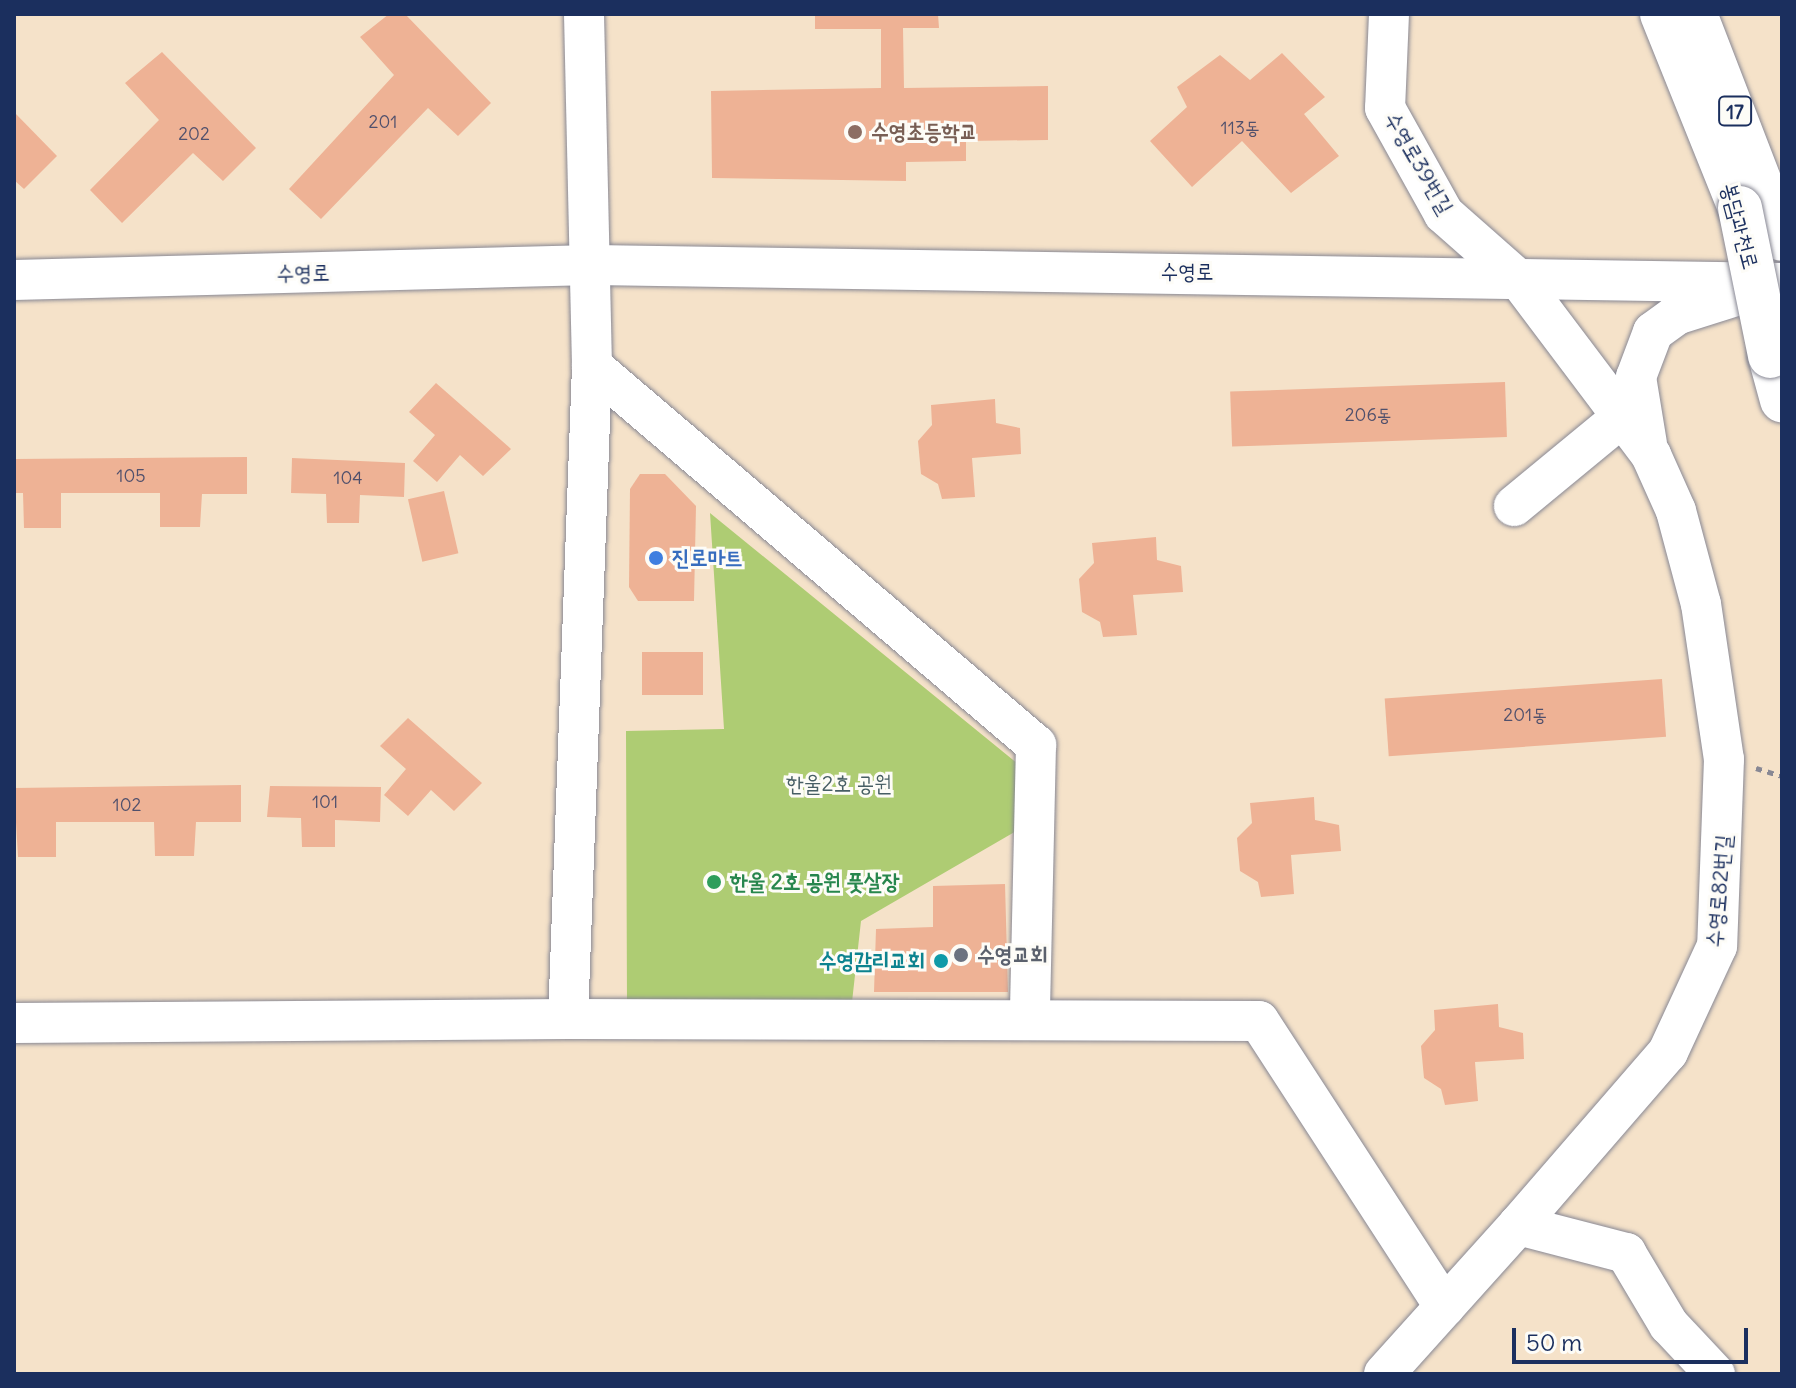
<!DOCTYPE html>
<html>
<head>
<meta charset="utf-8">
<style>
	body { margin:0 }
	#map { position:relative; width:1796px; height:1388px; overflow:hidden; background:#f5e2c9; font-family:Delius,"Poor Story",sans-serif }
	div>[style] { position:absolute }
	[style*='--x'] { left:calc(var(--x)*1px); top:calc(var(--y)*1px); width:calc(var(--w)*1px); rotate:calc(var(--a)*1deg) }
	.green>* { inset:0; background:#aecc73 }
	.building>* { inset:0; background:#eeb295; transform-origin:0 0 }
	.path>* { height:5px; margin-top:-2.5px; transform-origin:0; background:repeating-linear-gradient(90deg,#888894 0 6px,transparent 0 12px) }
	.roads { filter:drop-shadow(0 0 2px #888894) drop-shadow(0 0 2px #888894) }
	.minor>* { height:40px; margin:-20px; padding:0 20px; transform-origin:20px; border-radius:20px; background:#fff }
	.highway>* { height:44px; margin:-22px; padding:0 22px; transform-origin:22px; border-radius:22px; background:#fff }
	.bridges { filter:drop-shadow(0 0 2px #888894) drop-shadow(0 0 2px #888894) }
	.highway-bridge>* { height:44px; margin:-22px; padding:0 22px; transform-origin:22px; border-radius:22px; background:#fff }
	.dots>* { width:22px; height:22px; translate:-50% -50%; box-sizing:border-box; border:4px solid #fdfcf7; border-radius:50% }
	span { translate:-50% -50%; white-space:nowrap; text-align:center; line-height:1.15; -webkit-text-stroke:6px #fdfcf7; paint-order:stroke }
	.number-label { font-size:18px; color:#50506c }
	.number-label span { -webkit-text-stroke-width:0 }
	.shield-label span { padding:2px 6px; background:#fdfcf7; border:2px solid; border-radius:6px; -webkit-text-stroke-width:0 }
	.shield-label { font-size:20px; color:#1b2f5e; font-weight:700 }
	.education-label { font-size:22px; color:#785e54; font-weight:700 }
	.left { translate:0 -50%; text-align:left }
	.street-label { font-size:22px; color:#1b2f5e }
	.shop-label { font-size:22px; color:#366cbe; font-weight:700 }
	.park-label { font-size:22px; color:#475e64 }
	.leisure-label { font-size:22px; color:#27864d; font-weight:700 }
	.worship-label { font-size:22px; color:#5b616d; font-weight:700 }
	.culture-label { font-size:22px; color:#0d838f; font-weight:700 }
	.right { translate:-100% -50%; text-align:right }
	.frame { position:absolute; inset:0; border:16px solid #1b2f5e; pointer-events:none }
	.scale { position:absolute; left:1512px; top:1328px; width:236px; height:36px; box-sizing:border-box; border:4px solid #1b2f5e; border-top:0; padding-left:10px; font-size:24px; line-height:28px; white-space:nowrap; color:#1b2f5e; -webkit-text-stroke:6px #fdfcf7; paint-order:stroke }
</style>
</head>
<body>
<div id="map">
	<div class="green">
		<i style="clip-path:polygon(710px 513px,1023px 768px,1023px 827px,861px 921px,852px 1002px,627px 1004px,626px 731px,724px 729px)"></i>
	</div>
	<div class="building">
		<i style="clip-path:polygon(389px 14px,405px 14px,491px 103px,458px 136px,428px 108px,321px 219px,289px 189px,394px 75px,360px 37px)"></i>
		<i style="clip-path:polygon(815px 14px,938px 14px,939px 28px,903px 28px,904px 88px,1048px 86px,1048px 140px,966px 141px,966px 161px,906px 162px,906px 181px,712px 178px,711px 91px,881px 88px,881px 29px,815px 29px)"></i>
		<i style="clip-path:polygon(162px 52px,256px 148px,223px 181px,193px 153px,122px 223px,90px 190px,159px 120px,125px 83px)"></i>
		<i style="clip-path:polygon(1282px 53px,1325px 97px,1304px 114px,1339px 156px,1291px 193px,1242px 141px,1192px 187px,1150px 141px,1187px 107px,1177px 87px,1220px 55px,1250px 80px)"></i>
		<i style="clip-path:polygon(14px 112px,57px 156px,24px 189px,14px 180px)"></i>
		<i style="left:1505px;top:382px;width:55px;height:275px;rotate:88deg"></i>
		<i style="clip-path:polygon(436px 383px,511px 449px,483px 476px,460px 455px,437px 482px,413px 461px,435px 435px,409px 412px)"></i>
		<i style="clip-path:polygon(995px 399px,996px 423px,1020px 428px,1021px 454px,972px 458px,975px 497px,942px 499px,938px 484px,921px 474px,918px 441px,932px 425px,931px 405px)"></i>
		<i style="clip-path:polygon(247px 457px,247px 494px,202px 494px,200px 527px,160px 527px,160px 493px,61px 493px,61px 528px,24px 528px,23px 493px,14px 493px,14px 459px)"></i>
		<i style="clip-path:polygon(292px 458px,405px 463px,404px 497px,360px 495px,359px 523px,327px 523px,326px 494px,291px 493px)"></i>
		<i style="clip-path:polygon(640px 474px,665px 474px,696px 506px,694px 601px,638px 601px,629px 587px,630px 489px)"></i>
		<i style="left:444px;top:491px;width:64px;height:37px;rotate:77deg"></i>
		<i style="clip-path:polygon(1156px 537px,1157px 560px,1181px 566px,1183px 592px,1133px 595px,1137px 635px,1103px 637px,1100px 622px,1082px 612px,1079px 579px,1094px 563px,1092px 543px)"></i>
		<i style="left:642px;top:652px;width:61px;height:43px"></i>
		<i style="left:1662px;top:679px;width:58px;height:278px;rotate:86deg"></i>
		<i style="clip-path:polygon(408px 718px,482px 783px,454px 811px,431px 790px,408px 816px,384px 795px,406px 769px,380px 746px)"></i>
		<i style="clip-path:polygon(241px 785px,241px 822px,196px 822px,194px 856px,155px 856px,154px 822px,56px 822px,56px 857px,18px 857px,14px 788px)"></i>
		<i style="clip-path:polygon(270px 786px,381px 787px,380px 822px,335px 820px,335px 847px,302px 847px,301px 818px,267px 817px)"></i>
		<i style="clip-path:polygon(1314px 797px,1315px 820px,1339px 825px,1341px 851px,1291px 855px,1294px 894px,1261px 897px,1258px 882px,1240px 871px,1237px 838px,1252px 823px,1250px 803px)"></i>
		<i style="clip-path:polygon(1005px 884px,1008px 992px,874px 992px,876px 929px,933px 927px,933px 886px)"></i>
		<i style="clip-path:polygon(1498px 1004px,1499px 1027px,1523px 1033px,1524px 1059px,1475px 1062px,1478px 1101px,1445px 1105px,1441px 1089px,1424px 1078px,1421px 1046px,1435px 1030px,1434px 1010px)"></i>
	</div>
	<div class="path">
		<i style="--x:1756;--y:768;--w:27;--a:17"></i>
	</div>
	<div class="roads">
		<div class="minor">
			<i style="--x:584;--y:14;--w:352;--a:88.7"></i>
			<i style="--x:592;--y:366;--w:584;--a:40.48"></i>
			<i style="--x:1036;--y:745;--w:273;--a:91.3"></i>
			<i style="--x:1389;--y:14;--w:94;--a:92.4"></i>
			<i style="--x:1385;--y:108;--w:121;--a:60.9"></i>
			<i style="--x:1444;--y:214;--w:101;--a:41.4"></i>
			<i style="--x:1520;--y:281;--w:218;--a:53"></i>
			<i style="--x:1651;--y:455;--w:61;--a:65.9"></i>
			<i style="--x:1676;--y:511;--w:96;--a:75"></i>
			<i style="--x:1701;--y:604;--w:157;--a:81.6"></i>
			<i style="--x:1724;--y:759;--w:187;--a:92.1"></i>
			<i style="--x:1717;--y:946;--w:117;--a:114.8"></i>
			<i style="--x:1668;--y:1052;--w:229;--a:130.9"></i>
			<i style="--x:1518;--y:1225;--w:112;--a:14.5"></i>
			<i style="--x:1626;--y:1253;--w:84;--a:59.2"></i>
			<i style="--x:1669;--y:1325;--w:67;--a:46.8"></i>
			<i style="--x:14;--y:280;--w:579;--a:-1.48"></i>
			<i style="--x:593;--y:265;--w:1189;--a:0.87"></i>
			<i style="--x:592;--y:366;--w:653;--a:92.1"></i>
			<i style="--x:568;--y:1019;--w:691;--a:0.17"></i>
			<i style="--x:1259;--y:1021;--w:341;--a:57"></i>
			<i style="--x:1647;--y:444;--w:68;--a:-99.3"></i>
			<i style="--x:1636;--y:377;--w:48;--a:-69.3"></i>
			<i style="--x:1653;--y:332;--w:29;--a:-36"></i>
			<i style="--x:1676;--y:315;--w:63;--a:-17.6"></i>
			<i style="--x:1514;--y:506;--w:140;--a:-39.5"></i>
			<i style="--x:14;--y:1023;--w:554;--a:-0.41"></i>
			<i style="--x:1384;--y:1374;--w:200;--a:-48"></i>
		</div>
		<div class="highway">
			<i style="--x:1662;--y:14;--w:209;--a:68.1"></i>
			<i style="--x:1695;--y:14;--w:241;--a:68.9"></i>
			<i style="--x:1770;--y:356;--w:46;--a:74.7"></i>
		</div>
	</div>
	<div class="bridges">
		<div class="highway-bridge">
			<i style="--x:1740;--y:208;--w:151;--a:78.5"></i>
		</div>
	</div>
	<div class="dots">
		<i style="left:855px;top:132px;background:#8d6e63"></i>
		<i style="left:656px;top:558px;background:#3f7fe0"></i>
		<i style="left:714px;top:882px;background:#2e9e5b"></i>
		<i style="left:961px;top:955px;background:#6b7280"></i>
		<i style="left:941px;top:961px;background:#0f9aa8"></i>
	</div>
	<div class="number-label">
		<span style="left:383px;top:122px">201</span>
		<span style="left:1240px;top:128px">113동</span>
		<span style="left:194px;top:134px">202</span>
		<span style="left:1368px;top:415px">206동</span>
		<span style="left:131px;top:476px">105</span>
		<span style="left:348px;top:478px">104</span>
		<span style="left:1525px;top:715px">201동</span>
		<span style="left:325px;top:802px">101</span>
		<span style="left:127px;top:805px">102</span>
	</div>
	<div class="shield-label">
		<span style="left:1735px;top:111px">17</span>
	</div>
	<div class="education-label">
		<span class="left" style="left:871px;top:132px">수영초등학교</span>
	</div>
	<div class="street-label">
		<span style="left:1419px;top:163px;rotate:60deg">수영로39번길</span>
		<span style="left:1740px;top:226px;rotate:75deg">봉담과천로</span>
		<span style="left:1187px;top:272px">수영로</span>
		<span style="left:303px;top:273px;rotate:-1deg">수영로</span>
		<span style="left:1719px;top:891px;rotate:-85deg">수영로82번길</span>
	</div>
	<div class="shop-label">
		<span class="left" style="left:672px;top:558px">진로마트</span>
	</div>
	<div class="park-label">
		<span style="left:839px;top:784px">한울2호 공원</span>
	</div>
	<div class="leisure-label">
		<span class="left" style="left:730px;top:882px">한울 2호 공원 풋살장</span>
	</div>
	<div class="worship-label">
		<span class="left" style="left:977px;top:955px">수영교회</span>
	</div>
	<div class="culture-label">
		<span class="right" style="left:925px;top:961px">수영감리교회</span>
	</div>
	<div class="frame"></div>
	<div class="scale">50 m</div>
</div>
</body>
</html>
